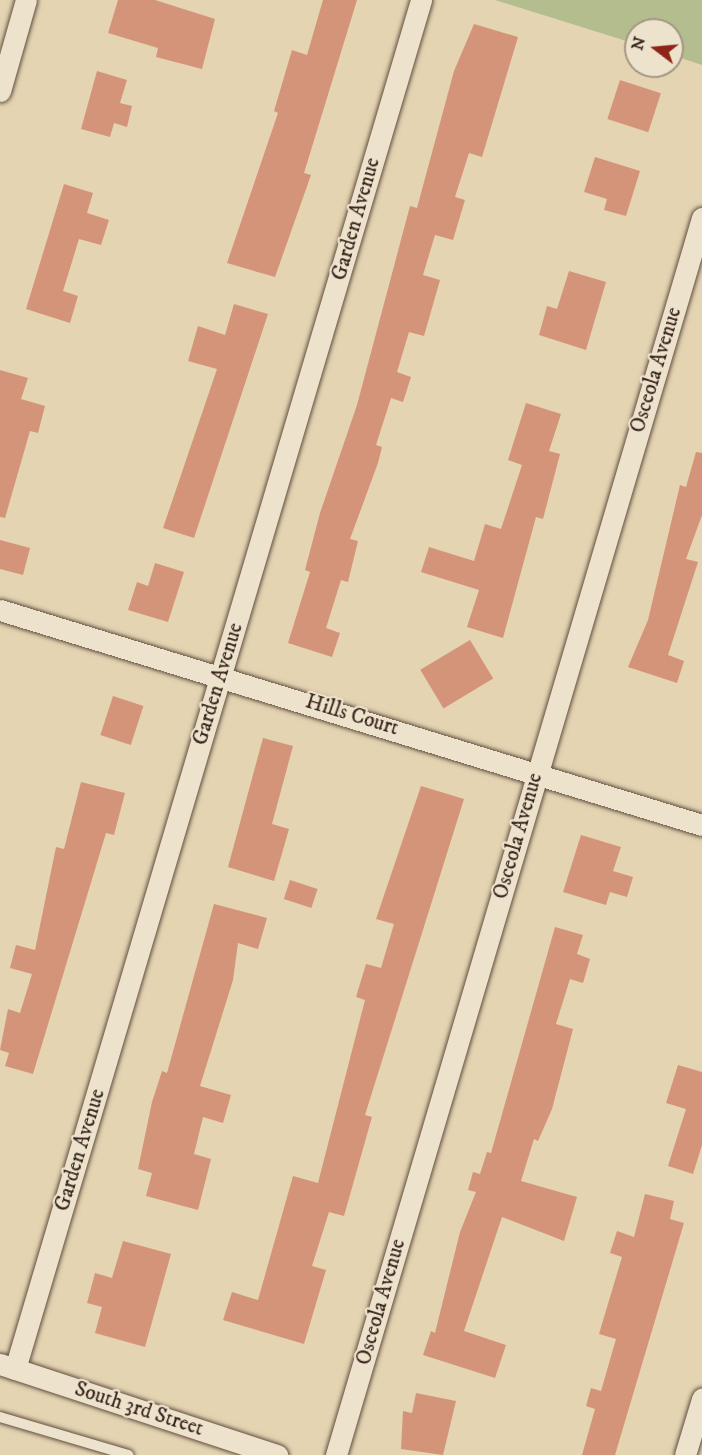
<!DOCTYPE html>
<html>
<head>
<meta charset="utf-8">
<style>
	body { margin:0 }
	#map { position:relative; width:702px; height:1455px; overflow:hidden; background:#e4d4b2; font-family:"IM FELL DW Pica",serif }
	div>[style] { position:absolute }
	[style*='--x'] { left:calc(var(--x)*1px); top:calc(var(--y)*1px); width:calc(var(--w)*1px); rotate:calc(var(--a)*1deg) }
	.green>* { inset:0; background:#b3bd8d }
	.building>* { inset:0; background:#d4947a; transform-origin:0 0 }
	.roads { filter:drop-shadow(0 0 2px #624f40) drop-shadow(0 0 2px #624f40) }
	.lane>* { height:10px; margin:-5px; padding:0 5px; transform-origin:5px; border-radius:5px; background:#ede3cd }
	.street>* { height:21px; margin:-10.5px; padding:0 10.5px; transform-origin:10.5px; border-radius:10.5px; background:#ede3cd }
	span { translate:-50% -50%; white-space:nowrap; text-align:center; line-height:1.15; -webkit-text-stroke:4.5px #ede3cd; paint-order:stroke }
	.street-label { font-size:21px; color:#37231a }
	.north { position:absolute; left:624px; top:18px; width:60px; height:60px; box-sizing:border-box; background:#ede3cd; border:2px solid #a49685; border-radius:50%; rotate:286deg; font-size:16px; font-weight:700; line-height:24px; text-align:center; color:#37231a }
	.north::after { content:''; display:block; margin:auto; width:21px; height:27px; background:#8f2418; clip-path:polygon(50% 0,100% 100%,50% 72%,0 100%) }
</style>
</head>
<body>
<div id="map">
	<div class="green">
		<i style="clip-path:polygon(495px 0,702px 0,702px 65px,672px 55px,672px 30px,636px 30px,636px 44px)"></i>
	</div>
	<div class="building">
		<i style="clip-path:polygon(118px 0,155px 0,215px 19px,202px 69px,156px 57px,158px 48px,108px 33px)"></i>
		<i style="clip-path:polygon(323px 0,357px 0,304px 173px,311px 175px,275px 277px,227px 263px,278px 113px,274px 111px,292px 50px,307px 55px)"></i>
		<i style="clip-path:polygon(474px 24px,518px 37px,482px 157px,469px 153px,455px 197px,465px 200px,453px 240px,435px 235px,423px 275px,440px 280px,424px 336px,409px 332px,397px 372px,411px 377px,403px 402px,391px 398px,376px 445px,382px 447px,378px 463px,350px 539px,358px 541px,348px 582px,341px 580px,326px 628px,340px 633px,332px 657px,288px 643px,310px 572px,305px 570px,320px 513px,357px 405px,410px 206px,417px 208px,454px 71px)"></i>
		<i style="clip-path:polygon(97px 71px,127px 80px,120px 103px,132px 106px,127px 127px,114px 123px,110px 137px,81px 129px)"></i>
		<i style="left:620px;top:80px;width:43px;height:41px;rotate:18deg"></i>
		<i style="clip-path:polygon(595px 157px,640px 171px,626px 216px,604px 210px,607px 199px,584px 192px)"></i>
		<i style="clip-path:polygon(64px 184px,93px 193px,87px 213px,109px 220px,101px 245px,79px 239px,63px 291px,78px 296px,70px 323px,26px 309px)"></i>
		<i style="clip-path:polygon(569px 271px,606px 282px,586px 350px,539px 335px,547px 306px,557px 309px)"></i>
		<i style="clip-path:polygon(234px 304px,268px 314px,194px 538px,163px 528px,217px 369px,188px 361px,198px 326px,225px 335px)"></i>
		<i style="clip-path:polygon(0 370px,28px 378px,21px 399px,45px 406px,38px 433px,30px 431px,5px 518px,0 517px)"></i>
		<i style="clip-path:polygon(526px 403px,561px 414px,549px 451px,560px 454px,543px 519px,536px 517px,503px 638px,467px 627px,479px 590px,421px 572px,429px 547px,474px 561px,485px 524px,501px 529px,522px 465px,508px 460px)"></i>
		<i style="clip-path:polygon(696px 452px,702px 453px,702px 515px,686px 559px,698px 562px,668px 655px,684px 661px,677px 683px,628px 667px,648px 620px,680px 485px,686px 487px)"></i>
		<i style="clip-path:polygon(0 540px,30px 548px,23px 575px,0 569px)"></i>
		<i style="clip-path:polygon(155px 563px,184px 572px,168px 622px,128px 610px,137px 582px,148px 586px)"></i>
		<i style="left:470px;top:640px;width:45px;height:58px;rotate:59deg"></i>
		<i style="left:113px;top:696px;width:32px;height:41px;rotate:18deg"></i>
		<i style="clip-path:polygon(263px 738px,293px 746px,272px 824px,289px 829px,274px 881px,228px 867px)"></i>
		<i style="clip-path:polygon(81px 782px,125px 793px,114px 835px,106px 833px,33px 1074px,5px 1066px,9px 1053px,0 1050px,8px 1009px,20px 1013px,32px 974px,10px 968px,16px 945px,35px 950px,56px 847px,64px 849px)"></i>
		<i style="clip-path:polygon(421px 786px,464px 799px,365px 1115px,372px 1117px,344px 1216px,329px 1212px,312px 1266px,326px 1270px,304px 1344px,223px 1320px,232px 1292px,258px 1300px,293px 1176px,318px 1183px,365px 1000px,356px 997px,366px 964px,381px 968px,394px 924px,376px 919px)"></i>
		<i style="clip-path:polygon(581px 835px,621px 847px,613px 871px,633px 877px,627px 897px,610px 892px,606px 905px,563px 892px)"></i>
		<i style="left:290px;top:880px;width:29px;height:20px;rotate:18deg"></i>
		<i style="clip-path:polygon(214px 904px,267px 918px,258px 949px,238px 943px,233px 980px,200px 1086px,231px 1095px,223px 1123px,203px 1117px,194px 1154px,211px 1159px,198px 1210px,146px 1196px,152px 1173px,138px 1169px,152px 1102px,162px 1071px,167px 1073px)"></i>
		<i style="clip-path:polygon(555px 927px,583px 935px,577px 954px,590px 959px,583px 983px,570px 979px,556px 1024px,573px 1029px,552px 1109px,538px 1141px,534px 1139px,521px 1181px,577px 1197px,564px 1241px,502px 1217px,464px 1331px,506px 1345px,495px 1378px,423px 1355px,431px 1331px,435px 1333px,460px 1232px,476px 1192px,468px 1190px,473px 1172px,480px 1174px,487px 1152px,491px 1153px)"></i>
		<i style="clip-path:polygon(678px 1065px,702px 1072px,702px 1145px,693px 1174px,668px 1166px,686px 1109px,666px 1103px)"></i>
		<i style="clip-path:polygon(645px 1194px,674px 1201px,670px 1219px,684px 1223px,615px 1455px,582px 1455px,595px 1409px,586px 1406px,591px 1388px,601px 1391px,616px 1339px,599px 1334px,622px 1257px,610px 1253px,617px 1231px,634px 1237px)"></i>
		<i style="clip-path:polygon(123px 1241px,171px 1254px,145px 1347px,95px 1333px,102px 1307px,87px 1303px,95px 1273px,112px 1278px)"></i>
		<i style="clip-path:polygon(416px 1393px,456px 1401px,443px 1455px,401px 1449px,403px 1411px,412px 1413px)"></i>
	</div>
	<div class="roads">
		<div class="lane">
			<i style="--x:0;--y:1417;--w:134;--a:16.5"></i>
		</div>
		<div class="street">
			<i style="--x:0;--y:91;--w:95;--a:-74.1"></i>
			<i style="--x:0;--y:610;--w:734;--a:17.03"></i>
			<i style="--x:0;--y:1364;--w:292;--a:18.2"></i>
			<i style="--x:15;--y:1369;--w:1428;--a:-73.48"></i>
			<i style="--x:336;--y:1455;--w:1290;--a:-73.52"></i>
			<i style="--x:685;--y:1455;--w:59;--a:-73.1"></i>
		</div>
	</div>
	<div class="street-label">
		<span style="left:356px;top:219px;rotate:-74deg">Garden Avenue</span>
		<span style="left:656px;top:370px;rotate:-73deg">Osceola Avenue</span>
		<span style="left:218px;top:684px;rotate:-73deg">Garden Avenue</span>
		<span style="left:352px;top:715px;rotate:17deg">Hills Court</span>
		<span style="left:518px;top:836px;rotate:-74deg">Osceola Avenue</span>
		<span style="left:80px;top:1150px;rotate:-73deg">Garden Avenue</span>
		<span style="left:381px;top:1302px;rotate:-74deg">Osceola Avenue</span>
		<span style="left:139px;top:1409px;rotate:18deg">South 3rd Street</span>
	</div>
	<div class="north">N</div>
</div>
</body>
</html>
